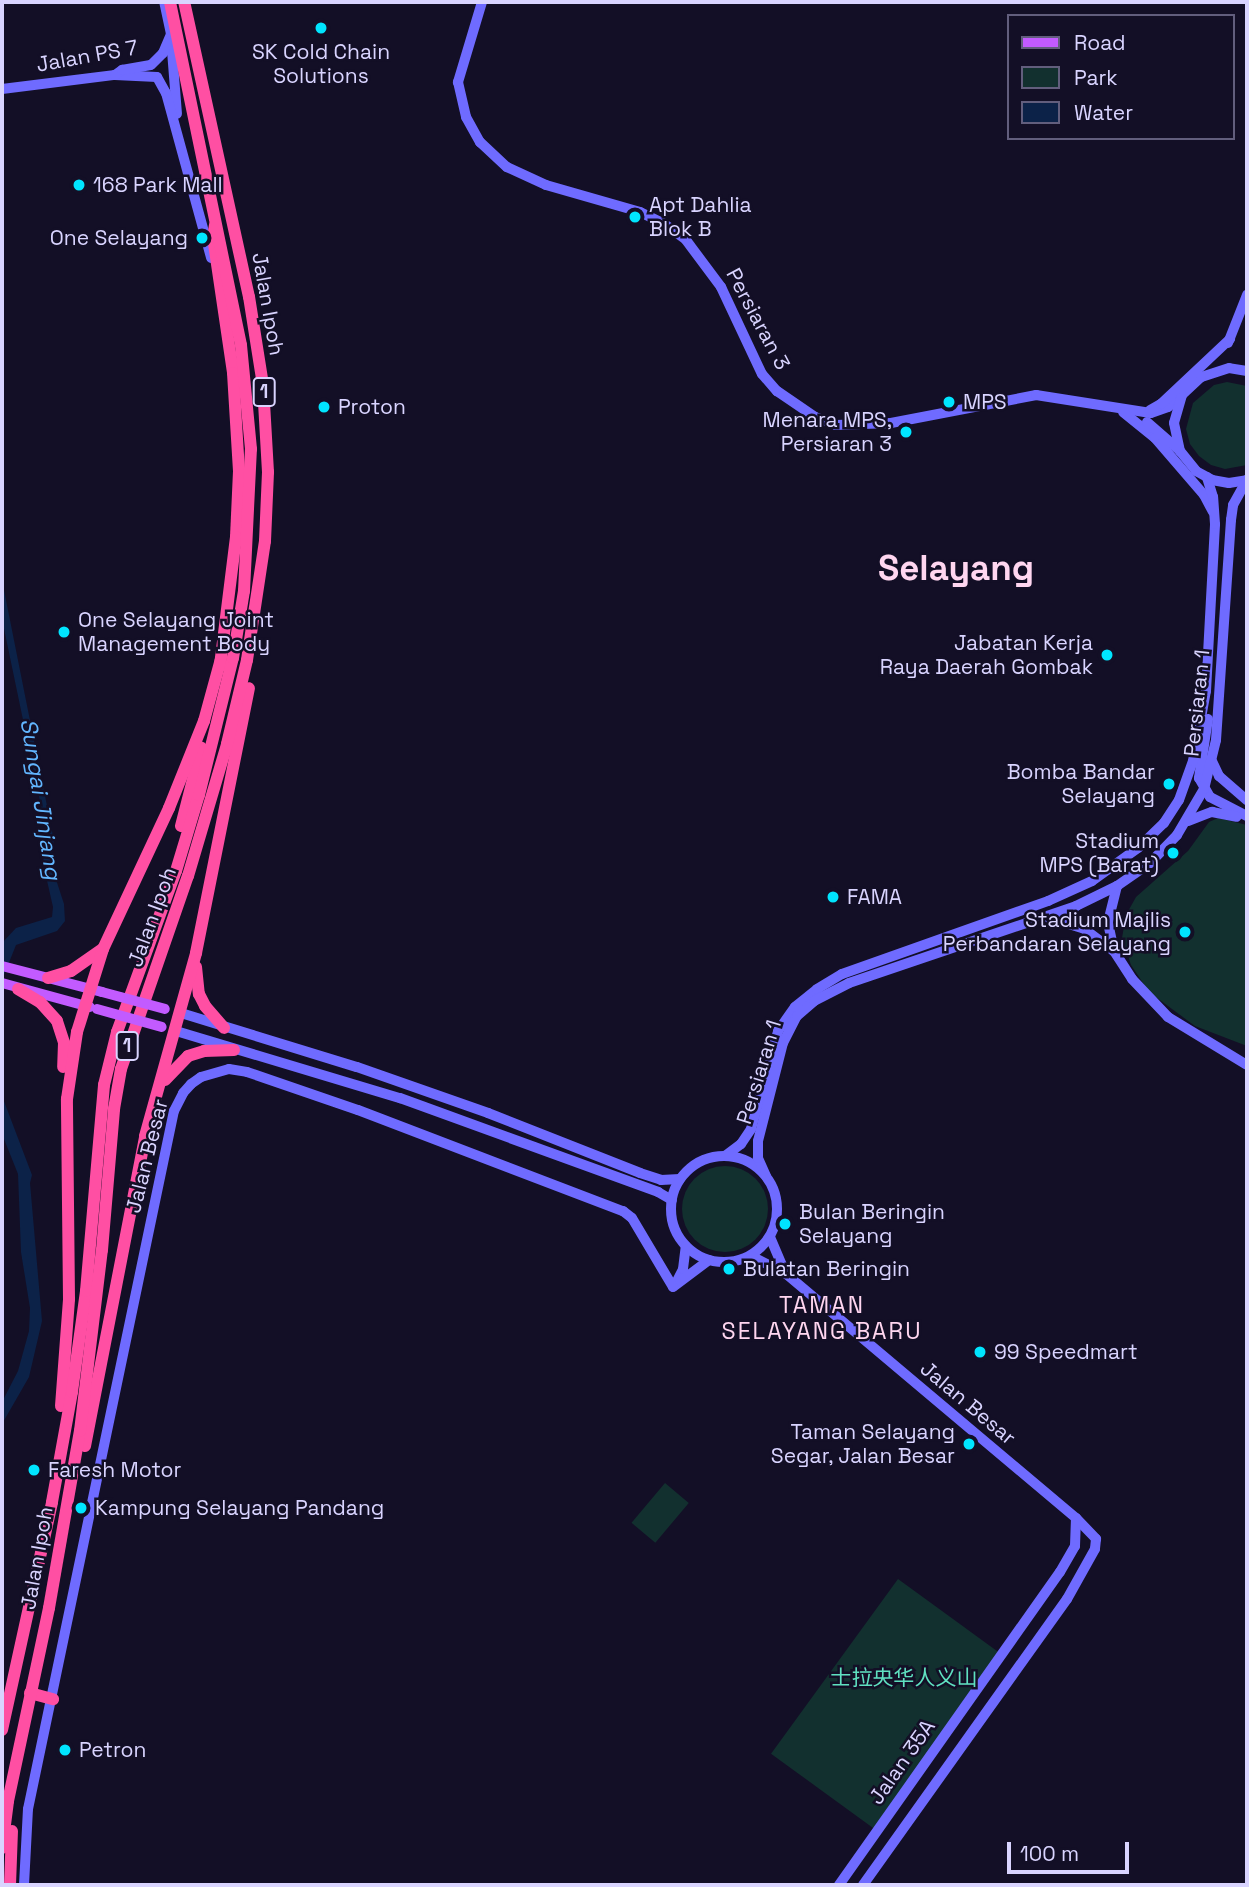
<!DOCTYPE html>
<html>
<head>
<meta charset="utf-8">
<style>
	body { margin:0 }
	#map { position:relative; width:1249px; height:1887px; overflow:hidden; background:#130f26; font-family:"Space Grotesk","Noto Sans SC",sans-serif }
	div>[style] { position:absolute }
	[style*='--x'] { left:calc(var(--x)*1px); top:calc(var(--y)*1px); width:calc(var(--w)*1px); rotate:calc(var(--a)*1deg) }
	.green>* { inset:0; background:#12302f; transform-origin:0 0 }
	.round { border-radius:50% }
	.water>* { inset:0; background:#0c2248 }
	.secondary>* { height:10px; margin:-5px; padding:0 5px; transform-origin:5px; border-radius:5px; background:#6f6bff }
	.secondary>.ring { margin:-5px; padding:0; box-sizing:content-box; background:none; border:10px solid #6f6bff; border-radius:50% }
	.primary>* { height:10px; margin:-5px; padding:0 5px; transform-origin:5px; border-radius:5px; background:#c25bff }
	.highway>* { height:12px; margin:-6px; padding:0 6px; transform-origin:6px; border-radius:6px; background:#ff4fa3 }
	.primary-bridge>* { height:10px; margin:-5px; padding:0 5px; transform-origin:5px; border-radius:5px; background:#c25bff }
	.dots>* { width:19px; height:19px; translate:-50% -50%; box-sizing:border-box; border:4px solid #130f26; border-radius:50% }
	span { translate:-50% -50%; white-space:nowrap; text-align:center; line-height:1.15; -webkit-text-stroke:5px #130f26; paint-order:stroke }
	.shield-label span { padding:2px 5px; background:#130f26; border:2px solid; border-radius:5px; -webkit-text-stroke-width:0 }
	.shield-label { font-size:19px; color:#d9d4ff; font-weight:700 }
	.poi-label { font-size:21px; color:#d9d4ff }
	.left { translate:0 -50%; text-align:left }
	.right { translate:-100% -50%; text-align:right }
	.street-label { font-size:21px; color:#d9d4ff }
	.park-label { font-size:21px; color:#5fe0c0 }
	.water-label { font-size:23px; color:#62b6ff; font-style:italic }
	.neighbourhood-label { font-size:23px; color:#ffd6f0; letter-spacing:2px }
	.town-label { font-size:35px; color:#ffd6f0; font-weight:700 }
	.frame { position:absolute; inset:0; border:4px solid #d9d4ff; pointer-events:none }
	.legend { position:absolute; left:1007px; top:14px; width:228px; height:126px; box-sizing:border-box; background:#130f26; border:2px solid #625e7d; margin:0; padding:9px 12px; list-style:none; font-size:21px; color:#d9d4ff }
	.legend li { display:flex; align-items:center; gap:14px; height:35px }
	.legend b { width:35px; border:2px solid #625e7d }
	.scale { position:absolute; left:1007px; top:1842px; width:122px; height:32px; box-sizing:border-box; border:4px solid #d9d4ff; border-top:0; padding-left:9px; font-size:21px; line-height:24px; white-space:nowrap; color:#d9d4ff; -webkit-text-stroke:5px #130f26; paint-order:stroke }
</style>
</head>
<body>
<div id="map">
	<div class="green">
		<i style="clip-path:polygon(1227px 382px,1247px 386px,1247px 465px,1225px 469px,1211px 465px,1199px 456px,1190px 444px,1186px 429px,1193px 403px,1214px 385px)"></i>
		<i style="clip-path:polygon(1218px 818px,1247px 825px,1247px 1046px,1195px 1026px,1149px 992px,1131px 965px,1122px 938px,1126px 915px,1136px 897px,1188px 851px,1209px 822px)"></i>
		<i class="round" style="left:682px;top:1166px;width:86px;height:86px"></i>
		<i style="left:665px;top:1483px;width:31px;height:52px;rotate:40deg"></i>
		<i style="left:898px;top:1579px;width:127px;height:216px;rotate:36deg"></i>
	</div>
	<div class="water">
		<i style="clip-path:polygon(2px 580px,54px 841px,50px 861px,64px 904px,65px 921px,57px 931px,16px 945px,2px 980px,2px 943px,16px 928px,52px 917px,53px 907px,43px 863px,47px 835px,2px 619px)"></i>
		<i style="clip-path:polygon(2px 1096px,32px 1175px,30px 1183px,42px 1321px,29px 1377px,2px 1424px,2px 1402px,18px 1371px,29px 1331px,30px 1308px,21px 1252px,18px 1174px,2px 1134px)"></i>
	</div>
	<div class="secondary">
		<i style="--x:482;--y:2;--w:84;--a:106.7"></i>
		<i style="--x:458;--y:82;--w:36;--a:77"></i>
		<i style="--x:466;--y:117;--w:29;--a:61"></i>
		<i style="--x:480;--y:142;--w:37;--a:43"></i>
		<i style="--x:507;--y:167;--w:43;--a:24.8"></i>
		<i style="--x:546;--y:185;--w:98;--a:16"></i>
		<i style="--x:640;--y:212;--w:25;--a:26"></i>
		<i style="--x:663;--y:223;--w:29;--a:36"></i>
		<i style="--x:686;--y:240;--w:59;--a:53.3"></i>
		<i style="--x:721;--y:287;--w:96;--a:64.8"></i>
		<i style="--x:762;--y:374;--w:23;--a:49"></i>
		<i style="--x:777;--y:391;--w:46;--a:34.4"></i>
		<i style="--x:815;--y:417;--w:22;--a:21"></i>
		<i style="--x:836;--y:425;--w:55;--a:-2.1"></i>
		<i style="--x:891;--y:423;--w:148;--a:-10.9"></i>
		<i style="--x:1036;--y:395;--w:116;--a:8.9"></i>
		<i style="--x:1151;--y:413;--w:18;--a:-19"></i>
		<i style="--x:1168;--y:407;--w:18;--a:-41"></i>
		<i style="--x:171;--y:38;--w:76;--a:85.5"></i>
		<i style="--x:115;--y:75;--w:42;--a:2.7"></i>
		<i style="--x:157;--y:77;--w:18;--a:61"></i>
		<i style="--x:166;--y:93;--w:171;--a:74.7"></i>
		<i style="--x:2;--y:89;--w:114;--a:-7.1"></i>
		<i style="--x:115;--y:75;--w:9;--a:-36"></i>
		<i style="--x:122;--y:70;--w:29;--a:-10"></i>
		<i style="--x:151;--y:65;--w:17;--a:-45"></i>
		<i style="--x:163;--y:53;--w:21;--a:-67"></i>
		<i style="--x:171;--y:34;--w:33;--a:-102"></i>
		<i style="--x:1228;--y:343;--w:52;--a:-68.4"></i>
		<i style="--x:1247;--y:371;--w:18;--a:-171"></i>
		<i style="--x:1229;--y:368;--w:29;--a:162"></i>
		<i style="--x:1201;--y:377;--w:26;--a:137"></i>
		<i style="--x:1182;--y:395;--w:29;--a:106"></i>
		<i style="--x:1174;--y:423;--w:29;--a:78"></i>
		<i style="--x:1180;--y:451;--w:26;--a:51"></i>
		<i style="--x:1196;--y:471;--w:18;--a:29"></i>
		<i style="--x:1212;--y:480;--w:17;--a:10"></i>
		<i style="--x:1229;--y:483;--w:18;--a:-9"></i>
		<i style="--x:1150;--y:410;--w:13;--a:-29"></i>
		<i style="--x:1161;--y:404;--w:95;--a:-43.3"></i>
		<i style="--x:1123;--y:412;--w:41;--a:39.1"></i>
		<i style="--x:1155;--y:438;--w:75;--a:49.3"></i>
		<i style="--x:1204;--y:495;--w:19;--a:62"></i>
		<i style="--x:1147;--y:422;--w:41;--a:41.1"></i>
		<i style="--x:1208;--y:719;--w:60;--a:98.7"></i>
		<i style="--x:1199;--y:778;--w:22;--a:60"></i>
		<i style="--x:1210;--y:797;--w:42;--a:27.2"></i>
		<i style="--x:1212;--y:761;--w:17;--a:65"></i>
		<i style="--x:1219;--y:776;--w:37;--a:41"></i>
		<i style="--x:1188;--y:821;--w:26;--a:-21"></i>
		<i style="--x:1212;--y:812;--w:25;--a:11"></i>
		<i style="--x:1046;--y:917;--w:39;--a:17"></i>
		<i style="--x:1083;--y:928;--w:39;--a:37"></i>
		<i style="--x:1114;--y:951;--w:33;--a:57"></i>
		<i style="--x:1132;--y:979;--w:52;--a:46.5"></i>
		<i style="--x:1168;--y:1017;--w:92;--a:31.3"></i>
		<i style="--x:1114;--y:951;--w:30;--a:-102"></i>
		<i style="--x:1108;--y:922;--w:37;--a:-76"></i>
		<i style="--x:181;--y:1013;--w:184;--a:17.1"></i>
		<i style="--x:357;--y:1067;--w:139;--a:19.3"></i>
		<i style="--x:488;--y:1113;--w:163;--a:21.5"></i>
		<i style="--x:640;--y:1173;--w:22;--a:18"></i>
		<i style="--x:661;--y:1180;--w:19;--a:-3"></i>
		<i style="--x:176;--y:1031;--w:234;--a:16.7"></i>
		<i style="--x:400;--y:1098;--w:275;--a:20"></i>
		<i style="--x:658;--y:1192;--w:16;--a:30"></i>
		<i style="--x:725;--y:1156;--w:20;--a:-37"></i>
		<i style="--x:741;--y:1144;--w:18;--a:-56"></i>
		<i style="--x:751;--y:1129;--w:102;--a:-74.6"></i>
		<i style="--x:778;--y:1031;--w:29;--a:-55"></i>
		<i style="--x:795;--y:1007;--w:28;--a:-39"></i>
		<i style="--x:817;--y:989;--w:29;--a:-31"></i>
		<i style="--x:842;--y:974;--w:219;--a:-19.5"></i>
		<i style="--x:1048;--y:901;--w:48;--a:-24.4"></i>
		<i style="--x:1092;--y:881;--w:57;--a:-35.7"></i>
		<i style="--x:1138;--y:848;--w:36;--a:-44"></i>
		<i style="--x:1164;--y:823;--w:27;--a:-57"></i>
		<i style="--x:1179;--y:800;--w:41;--a:-70.3"></i>
		<i style="--x:1193;--y:761;--w:71;--a:-79.5"></i>
		<i style="--x:1206;--y:691;--w:167;--a:-86.9"></i>
		<i style="--x:1215;--y:524;--w:27;--a:-94"></i>
		<i style="--x:1213;--y:497;--w:21;--a:-107"></i>
		<i class="ring" style="left:671px;top:1156px;width:96px;height:96px"></i>
		<i style="--x:766;--y:1176;--w:20;--a:-114"></i>
		<i style="--x:758;--y:1158;--w:17;--a:-90"></i>
		<i style="--x:758;--y:1141;--w:101;--a:-75.7"></i>
		<i style="--x:783;--y:1043;--w:30;--a:-63"></i>
		<i style="--x:797;--y:1016;--w:23;--a:-41"></i>
		<i style="--x:814;--y:1001;--w:39;--a:-27"></i>
		<i style="--x:849;--y:983;--w:240;--a:-18.7"></i>
		<i style="--x:1076;--y:906;--w:46;--a:-26"></i>
		<i style="--x:1117;--y:886;--w:40;--a:-34.9"></i>
		<i style="--x:1150;--y:863;--w:39;--a:-46"></i>
		<i style="--x:1177;--y:835;--w:53;--a:-59.6"></i>
		<i style="--x:1204;--y:789;--w:50;--a:-76.2"></i>
		<i style="--x:1216;--y:740;--w:221;--a:-86.1"></i>
		<i style="--x:1231;--y:520;--w:15;--a:-82"></i>
		<i style="--x:1233;--y:505;--w:29;--a:-61"></i>
		<i style="--x:770;--y:1237;--w:38;--a:67"></i>
		<i style="--x:751;--y:1256;--w:38;--a:27"></i>
		<i style="--x:785;--y:1273;--w:380;--a:40.1"></i>
		<i style="--x:1076;--y:1518;--w:29;--a:46"></i>
		<i style="--x:1096;--y:1539;--w:10;--a:96"></i>
		<i style="--x:1095;--y:1549;--w:57;--a:119.2"></i>
		<i style="--x:1067;--y:1599;--w:351;--a:125.5"></i>
		<i style="--x:677;--y:1281;--w:13;--a:-63"></i>
		<i style="--x:683;--y:1269;--w:23;--a:-83"></i>
		<i style="--x:673;--y:1287;--w:45;--a:-36.9"></i>
		<i style="--x:24;--y:1885;--w:76;--a:-87"></i>
		<i style="--x:28;--y:1809;--w:713;--a:-78.19"></i>
		<i style="--x:174;--y:1111;--w:20;--a:-63"></i>
		<i style="--x:183;--y:1093;--w:12;--a:-48"></i>
		<i style="--x:191;--y:1084;--w:12;--a:-35"></i>
		<i style="--x:201;--y:1077;--w:29;--a:-16"></i>
		<i style="--x:229;--y:1069;--w:18;--a:9"></i>
		<i style="--x:247;--y:1072;--w:117;--a:18.9"></i>
		<i style="--x:358;--y:1110;--w:284;--a:20.9"></i>
		<i style="--x:623;--y:1211;--w:11;--a:38"></i>
		<i style="--x:632;--y:1218;--w:80;--a:59.3"></i>
		<i style="--x:839;--y:1885;--w:383;--a:-54.8"></i>
		<i style="--x:1060;--y:1572;--w:30;--a:-60"></i>
		<i style="--x:1075;--y:1546;--w:28;--a:-88"></i>
	</div>
	<div class="primary">
		<i style="--x:2;--y:966;--w:103;--a:14.6"></i>
		<i style="--x:2;--y:983;--w:91;--a:15.3"></i>
	</div>
	<div class="highway">
		<i style="--x:215;--y:225;--w:12;--a:99"></i>
		<i style="--x:213;--y:237;--w:137;--a:81.6"></i>
		<i style="--x:233;--y:373;--w:98;--a:86.5"></i>
		<i style="--x:239;--y:471;--w:66;--a:92.6"></i>
		<i style="--x:236;--y:537;--w:130;--a:97.1"></i>
		<i style="--x:181;--y:826;--w:81;--a:-75.6"></i>
		<i style="--x:196;--y:967;--w:27;--a:84"></i>
		<i style="--x:199;--y:994;--w:13;--a:63"></i>
		<i style="--x:205;--y:1006;--w:29;--a:49"></i>
		<i style="--x:48;--y:978;--w:24;--a:-17"></i>
		<i style="--x:71;--y:971;--w:39;--a:-35"></i>
		<i style="--x:18;--y:989;--w:26;--a:31"></i>
		<i style="--x:40;--y:1002;--w:25;--a:48"></i>
		<i style="--x:57;--y:1021;--w:23;--a:72"></i>
		<i style="--x:64;--y:1043;--w:24;--a:92"></i>
		<i style="--x:165;--y:1080;--w:33;--a:-46"></i>
		<i style="--x:188;--y:1056;--w:17;--a:-17"></i>
		<i style="--x:204;--y:1051;--w:30;--a:-2"></i>
		<i style="--x:61;--y:1406;--w:107;--a:-85.7"></i>
		<i style="--x:69;--y:1299;--w:200;--a:-90.6"></i>
		<i style="--x:67;--y:1099;--w:68;--a:-81.5"></i>
		<i style="--x:77;--y:1032;--w:87;--a:-72.6"></i>
		<i style="--x:103;--y:949;--w:156;--a:-64.9"></i>
		<i style="--x:169;--y:808;--w:94;--a:-68.1"></i>
		<i style="--x:204;--y:721;--w:64;--a:-74.7"></i>
		<i style="--x:85;--y:1446;--w:316;--a:-79"></i>
		<i style="--x:145;--y:1136;--w:190;--a:-74.4"></i>
		<i style="--x:196;--y:953;--w:270;--a:-78.7"></i>
		<i style="--x:30;--y:1693;--w:24;--a:15"></i>
		<i style="--x:2;--y:1730;--w:233;--a:-77.6"></i>
		<i style="--x:52;--y:1502;--w:112;--a:-79.7"></i>
		<i style="--x:72;--y:1392;--w:102;--a:-82.1"></i>
		<i style="--x:86;--y:1291;--w:207;--a:-85"></i>
		<i style="--x:104;--y:1085;--w:55;--a:-76.2"></i>
		<i style="--x:117;--y:1032;--w:171;--a:-69.9"></i>
		<i style="--x:176;--y:871;--w:79;--a:-73.2"></i>
		<i style="--x:199;--y:795;--w:141;--a:-76.1"></i>
		<i style="--x:233;--y:658;--w:68;--a:-80.7"></i>
		<i style="--x:244;--y:591;--w:142;--a:-87.2"></i>
		<i style="--x:251;--y:449;--w:104;--a:-95.5"></i>
		<i style="--x:241;--y:345;--w:350;--a:-101.7"></i>
		<i style="--x:2;--y:1848;--w:47;--a:-82.7"></i>
		<i style="--x:8;--y:1801;--w:197;--a:-78"></i>
		<i style="--x:49;--y:1608;--w:180;--a:-80.1"></i>
		<i style="--x:80;--y:1431;--w:182;--a:-83.1"></i>
		<i style="--x:102;--y:1250;--w:142;--a:-85.1"></i>
		<i style="--x:114;--y:1109;--w:41;--a:-80.1"></i>
		<i style="--x:121;--y:1069;--w:204;--a:-70.9"></i>
		<i style="--x:188;--y:876;--w:138;--a:-73.5"></i>
		<i style="--x:227;--y:744;--w:86;--a:-76.6"></i>
		<i style="--x:247;--y:660;--w:120;--a:-81.4"></i>
		<i style="--x:265;--y:541;--w:69;--a:-87.5"></i>
		<i style="--x:268;--y:472;--w:87;--a:-93.3"></i>
		<i style="--x:263;--y:385;--w:89;--a:-99"></i>
		<i style="--x:249;--y:297;--w:302;--a:-102.4"></i>
		<i style="--x:10;--y:1885;--w:54;--a:-87.9"></i>
	</div>
	<div class="primary-bridge">
		<i style="--x:102;--y:992;--w:65;--a:15.1"></i>
		<i style="--x:97;--y:1009;--w:67;--a:15.5"></i>
	</div>
	<div class="dots">
		<i style="left:321px;top:28px;background:#00e5ff"></i>
		<i style="left:79px;top:185px;background:#00e5ff"></i>
		<i style="left:635px;top:217px;background:#00e5ff"></i>
		<i style="left:202px;top:238px;background:#00e5ff"></i>
		<i style="left:949px;top:402px;background:#00e5ff"></i>
		<i style="left:324px;top:407px;background:#00e5ff"></i>
		<i style="left:906px;top:432px;background:#00e5ff"></i>
		<i style="left:64px;top:632px;background:#00e5ff"></i>
		<i style="left:1107px;top:655px;background:#00e5ff"></i>
		<i style="left:1169px;top:784px;background:#00e5ff"></i>
		<i style="left:1173px;top:853px;background:#00e5ff"></i>
		<i style="left:833px;top:897px;background:#00e5ff"></i>
		<i style="left:1185px;top:932px;background:#00e5ff"></i>
		<i style="left:785px;top:1224px;background:#00e5ff"></i>
		<i style="left:729px;top:1269px;background:#00e5ff"></i>
		<i style="left:980px;top:1352px;background:#00e5ff"></i>
		<i style="left:969px;top:1444px;background:#00e5ff"></i>
		<i style="left:34px;top:1470px;background:#00e5ff"></i>
		<i style="left:81px;top:1508px;background:#00e5ff"></i>
		<i style="left:65px;top:1750px;background:#00e5ff"></i>
	</div>
	<div class="shield-label">
		<span style="left:264px;top:392px">1</span>
		<span style="left:127px;top:1046px">1</span>
	</div>
	<div class="poi-label">
		<span style="left:321px;top:64px">SK Cold Chain<br>Solutions</span>
		<span class="left" style="left:93px;top:185px">168 Park Mall</span>
		<span class="left" style="left:649px;top:217px">Apt Dahlia<br>Blok B</span>
		<span class="right" style="left:188px;top:238px">One Selayang</span>
		<span class="left" style="left:963px;top:402px">MPS</span>
		<span class="left" style="left:338px;top:407px">Proton</span>
		<span class="right" style="left:892px;top:432px">Menara MPS,<br>Persiaran 3</span>
		<span class="left" style="left:78px;top:632px">One Selayang Joint<br>Management Body</span>
		<span class="right" style="left:1093px;top:655px">Jabatan Kerja<br>Raya Daerah Gombak</span>
		<span class="right" style="left:1155px;top:784px">Bomba Bandar<br>Selayang</span>
		<span class="right" style="left:1159px;top:853px">Stadium<br>MPS (Barat)</span>
		<span class="left" style="left:847px;top:897px">FAMA</span>
		<span class="right" style="left:1171px;top:932px">Stadium Majlis<br>Perbandaran Selayang</span>
		<span class="left" style="left:799px;top:1224px">Bulan Beringin<br>Selayang</span>
		<span class="left" style="left:743px;top:1269px">Bulatan Beringin</span>
		<span class="left" style="left:994px;top:1352px">99 Speedmart</span>
		<span class="right" style="left:955px;top:1444px">Taman Selayang<br>Segar, Jalan Besar</span>
		<span class="left" style="left:48px;top:1470px">Faresh Motor</span>
		<span class="left" style="left:95px;top:1508px">Kampung Selayang Pandang</span>
		<span class="left" style="left:79px;top:1750px">Petron</span>
	</div>
	<div class="street-label">
		<span style="left:87px;top:56px;rotate:-10deg">Jalan PS 7</span>
		<span style="left:268px;top:304px;rotate:80deg">Jalan Ipoh</span>
		<span style="left:758px;top:319px;rotate:62deg">Persiaran 3</span>
		<span style="left:1197px;top:703px;rotate:-84deg">Persiaran 1</span>
		<span style="left:152px;top:917px;rotate:-70deg">Jalan Ipoh</span>
		<span style="left:759px;top:1072px;rotate:-73deg">Persiaran 1</span>
		<span style="left:147px;top:1156px;rotate:-76deg">Jalan Besar</span>
		<span style="left:968px;top:1403px;rotate:40deg">Jalan Besar</span>
		<span style="left:37px;top:1558px;rotate:-80deg">Jalan Ipoh</span>
		<span style="left:902px;top:1762px;rotate:-55deg">Jalan 35A</span>
	</div>
	<div class="park-label">
		<span style="left:904px;top:1678px">士拉央华人义山</span>
	</div>
	<div class="water-label">
		<span style="left:41px;top:799px;rotate:81deg">Sungai Jinjang</span>
	</div>
	<div class="neighbourhood-label">
		<span style="left:822px;top:1318px">TAMAN<br>SELAYANG BARU</span>
	</div>
	<div class="town-label">
		<span style="left:956px;top:568px">Selayang</span>
	</div>
	<div class="frame"></div>
	<ul class="legend">
	<li><b style="height:9px;background:#c25bff"></b>Road</li>
	<li><b style="height:19px;background:#12302f"></b>Park</li>
	<li><b style="height:19px;background:#0c2248"></b>Water</li>
	</ul>
	<div class="scale">100 m</div>
</div>
</body>
</html>
